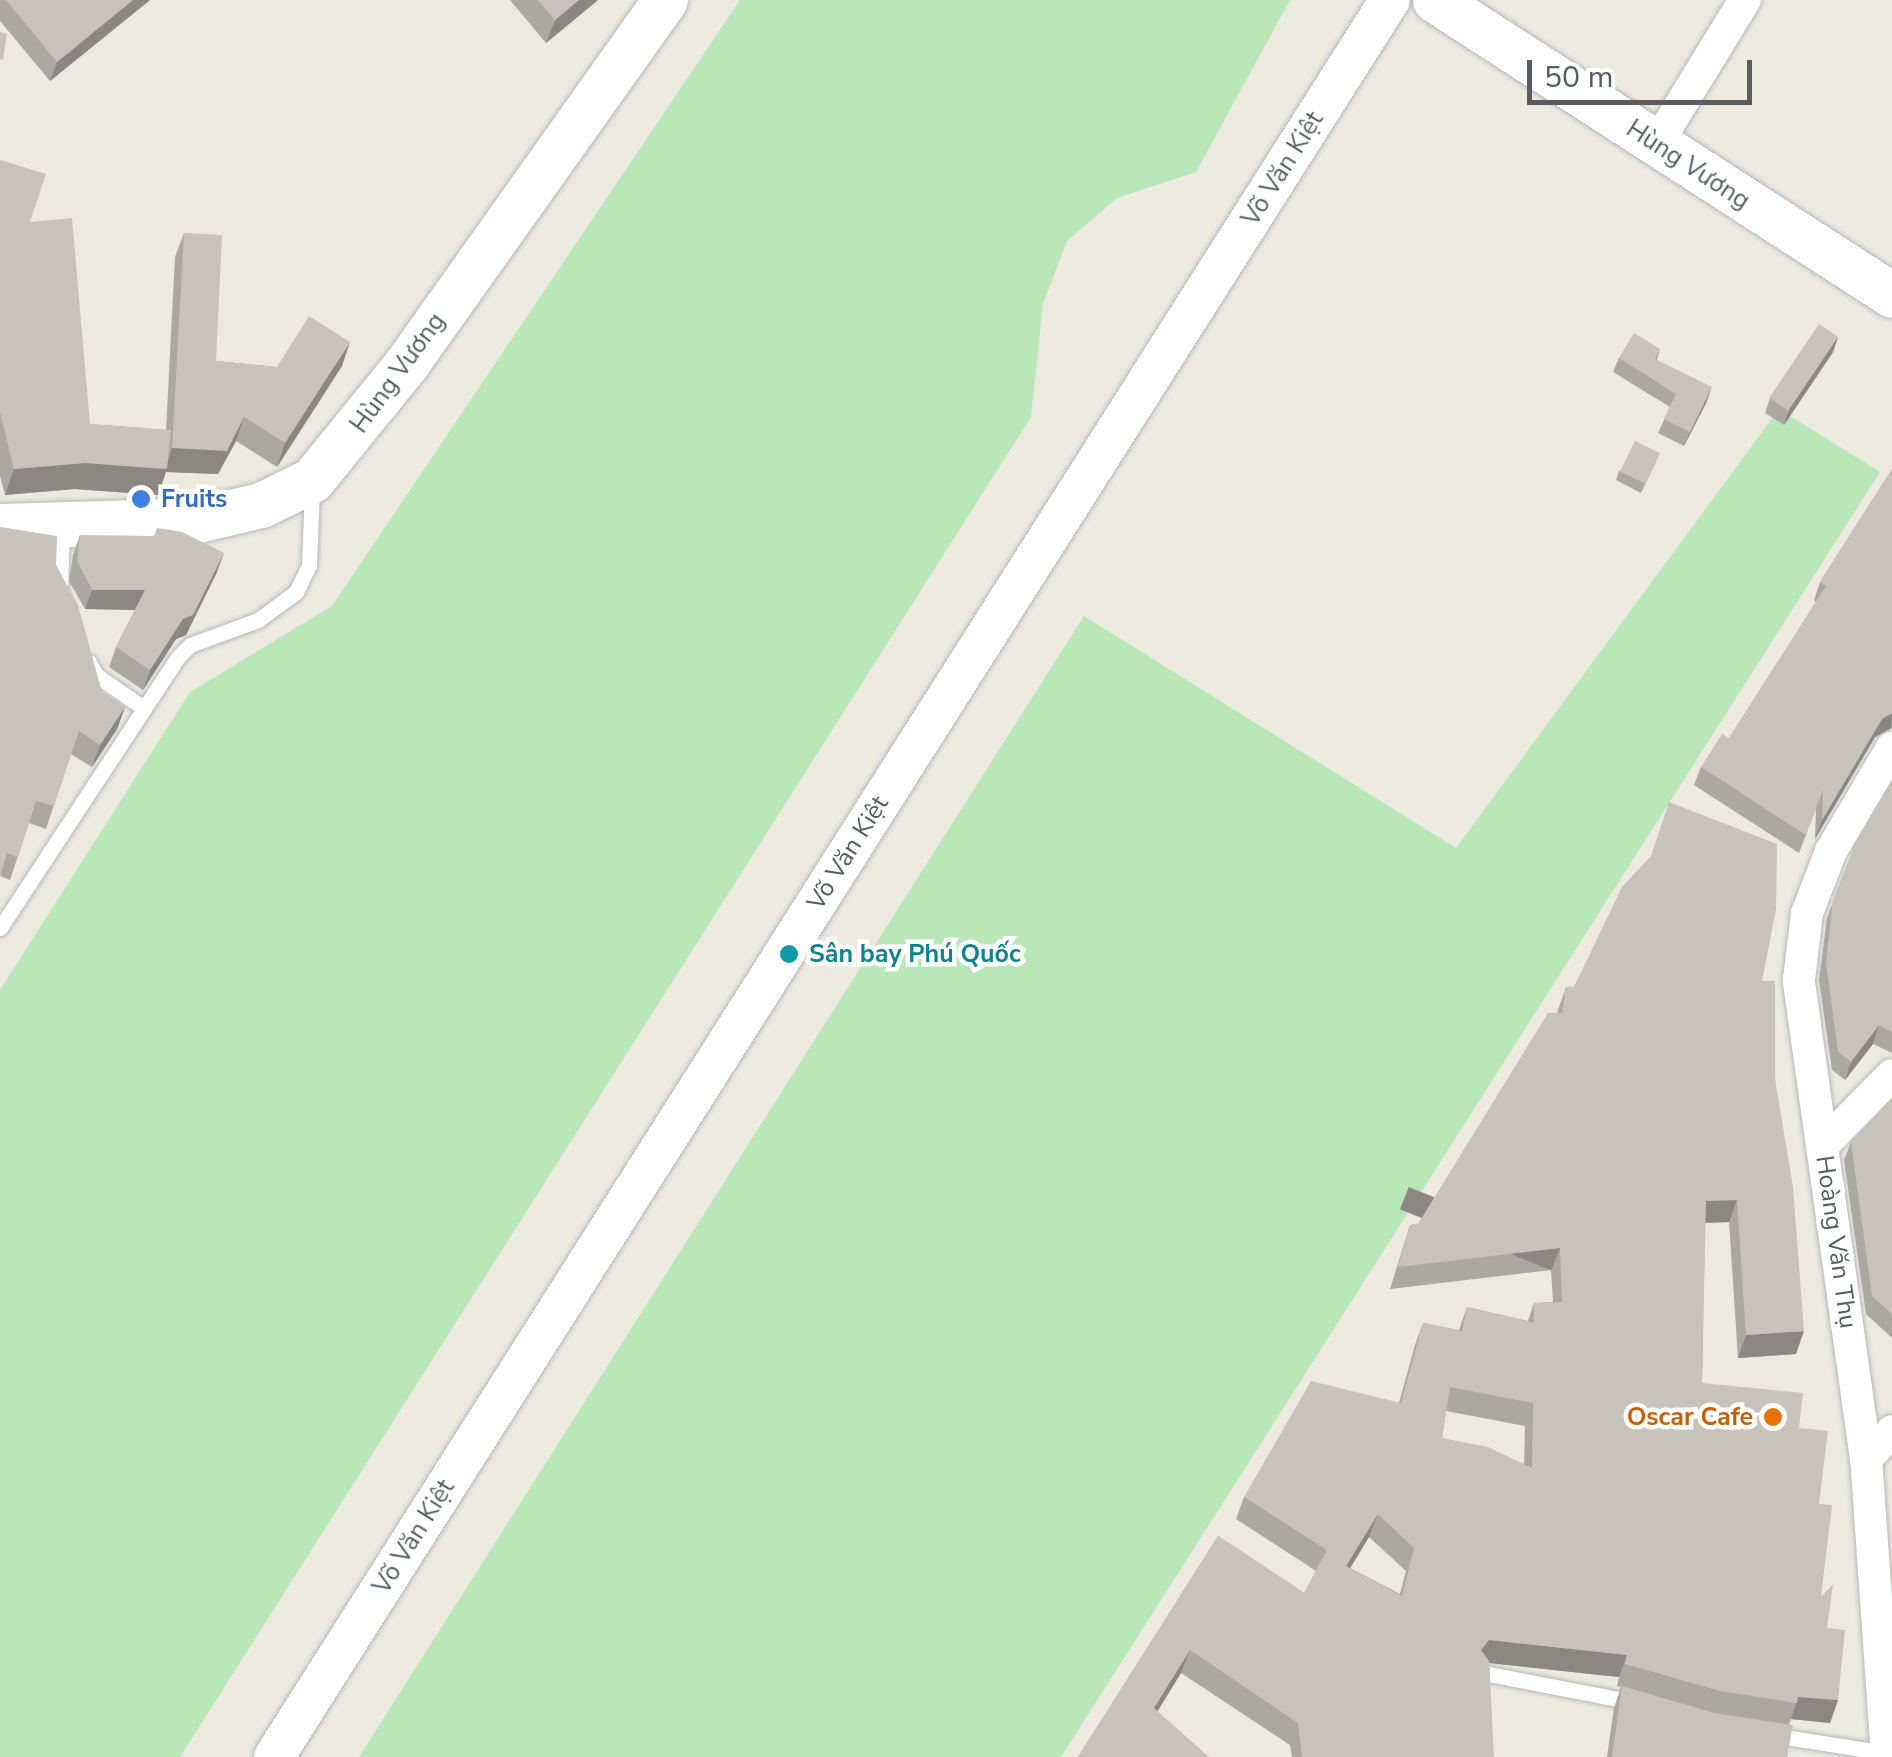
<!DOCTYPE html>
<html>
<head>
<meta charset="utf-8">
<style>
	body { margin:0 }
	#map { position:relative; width:1892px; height:1757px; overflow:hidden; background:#ece9de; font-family:"Nunito Sans",sans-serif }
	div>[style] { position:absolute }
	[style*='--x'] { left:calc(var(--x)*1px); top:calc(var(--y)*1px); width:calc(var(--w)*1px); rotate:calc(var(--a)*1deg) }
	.green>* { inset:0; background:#b9e7b8 }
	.roads { filter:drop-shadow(0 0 2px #b5b8bd) drop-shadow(0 0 2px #b5b8bd) }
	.service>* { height:15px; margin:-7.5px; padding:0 7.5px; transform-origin:7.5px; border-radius:7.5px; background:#fff }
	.minor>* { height:32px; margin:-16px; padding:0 16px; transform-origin:16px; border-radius:16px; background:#fff }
	.tertiary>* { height:40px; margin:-20px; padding:0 20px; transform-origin:20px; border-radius:20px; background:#fff }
	.secondary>* { height:45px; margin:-22.5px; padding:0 22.5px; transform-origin:22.5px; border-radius:22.5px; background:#fff }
	.wall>* { inset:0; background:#aba8a1 }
	.shaded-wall>* { inset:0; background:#8b8883; transform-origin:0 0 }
	.building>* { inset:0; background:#c7c3bb; transform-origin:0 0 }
	.dots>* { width:28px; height:28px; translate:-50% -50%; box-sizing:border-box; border:5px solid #fff; border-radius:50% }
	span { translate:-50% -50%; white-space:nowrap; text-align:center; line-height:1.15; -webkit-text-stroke:9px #fff; paint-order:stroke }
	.street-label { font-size:25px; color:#585c61 }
	.shop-label { font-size:25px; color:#366cbe; font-weight:700 }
	.left { translate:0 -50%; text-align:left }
	.culture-label { font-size:25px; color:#0d838f; font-weight:700 }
	.food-label { font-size:25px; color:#c56008; font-weight:700 }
	.right { translate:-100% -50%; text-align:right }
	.scale { position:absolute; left:1527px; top:60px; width:225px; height:45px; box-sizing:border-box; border:5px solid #585c61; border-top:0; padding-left:12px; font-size:30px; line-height:35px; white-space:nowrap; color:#585c61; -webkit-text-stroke:8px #fff; paint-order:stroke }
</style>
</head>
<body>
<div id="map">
	<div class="green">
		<i style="clip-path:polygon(740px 0,1290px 0,1196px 172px,1117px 198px,1067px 241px,1043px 304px,1031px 417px,180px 1757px,0 1757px,0 990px,190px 692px,332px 606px)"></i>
		<i style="clip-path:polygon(1779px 409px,1880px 472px,1061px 1757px,359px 1757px,1084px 616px,1456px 848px)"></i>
	</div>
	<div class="roads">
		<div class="service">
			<i style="--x:60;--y:591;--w:62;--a:-88.2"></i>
			<i style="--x:89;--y:662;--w:15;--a:62"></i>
			<i style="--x:96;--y:675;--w:56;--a:34.8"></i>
			<i style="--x:0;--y:928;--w:324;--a:-56.7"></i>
			<i style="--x:178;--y:657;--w:17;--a:-45"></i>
			<i style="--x:190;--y:645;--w:72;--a:-20.2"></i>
			<i style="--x:258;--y:620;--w:47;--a:-36.4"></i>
			<i style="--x:296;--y:592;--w:30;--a:-64"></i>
			<i style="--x:309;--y:565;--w:76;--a:-87.7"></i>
			<i style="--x:1484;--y:1673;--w:152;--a:11"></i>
			<i style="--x:1772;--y:1735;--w:116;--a:8.9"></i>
		</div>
		<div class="minor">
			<i style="--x:1656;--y:145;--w:170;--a:-58.5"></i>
			<i style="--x:1823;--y:1145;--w:98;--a:-45.4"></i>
			<i style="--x:1866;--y:1459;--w:38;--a:-47"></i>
			<i style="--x:1887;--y:1757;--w:299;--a:-94"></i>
			<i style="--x:1866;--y:1459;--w:484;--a:-98"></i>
			<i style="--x:1799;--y:980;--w:67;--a:-83.2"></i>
			<i style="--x:1807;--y:913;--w:66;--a:-68.8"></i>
			<i style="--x:1831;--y:851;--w:120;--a:-59.4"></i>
		</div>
		<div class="tertiary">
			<i style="--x:274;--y:1757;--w:2081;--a:-57.58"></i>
		</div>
		<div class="secondary">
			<i style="--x:1435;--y:0;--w:544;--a:32.84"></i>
			<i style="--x:0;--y:526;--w:197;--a:-1.7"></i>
			<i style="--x:197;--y:520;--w:66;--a:-13.2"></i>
			<i style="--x:261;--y:505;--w:57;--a:-26.1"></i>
			<i style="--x:312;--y:480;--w:151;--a:-50.9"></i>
			<i style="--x:407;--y:363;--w:445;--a:-54.6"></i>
		</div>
	</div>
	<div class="wall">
		<i style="clip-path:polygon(0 0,150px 0,50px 81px,0 21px)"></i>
		<i style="clip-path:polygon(510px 0,598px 0,546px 43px)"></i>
		<i style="clip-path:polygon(0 160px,30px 222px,90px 424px,166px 430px,175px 257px,184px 233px,216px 361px,277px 367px,342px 366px,277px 467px,236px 441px,218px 474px,166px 472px,158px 495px,75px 489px,5px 495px,0 476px)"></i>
		<i style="clip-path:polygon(1838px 337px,1833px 352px,1784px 425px,1765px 413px,1770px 398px)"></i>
		<i style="clip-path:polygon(1660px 349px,1657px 360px,1707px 401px,1684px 446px,1658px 433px,1670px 407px,1613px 372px,1619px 358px)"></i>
		<i style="clip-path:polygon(1656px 462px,1641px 493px,1616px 480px,1619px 471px)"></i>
		<i style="clip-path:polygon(1892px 469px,1892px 728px,1875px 737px,1815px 839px,1816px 808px,1799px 853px,1694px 785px,1701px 767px,1729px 738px,1816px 602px,1814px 600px,1820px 582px)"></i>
		<i style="clip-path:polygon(80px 535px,217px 572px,186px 635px,176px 639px,143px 690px,109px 667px,116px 647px,135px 610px,85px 609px,69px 581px,73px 555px)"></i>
		<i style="clip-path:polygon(56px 565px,102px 692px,125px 707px,117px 729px,92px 767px,71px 754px,46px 829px,29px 823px,10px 880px,0 876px)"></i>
		<i style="clip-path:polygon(1892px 780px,1892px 1053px,1873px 1044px,1845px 1080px,1832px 1070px,1819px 980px,1827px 918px,1856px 842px)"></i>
		<i style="clip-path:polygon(evenodd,1762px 981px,1775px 1079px,1796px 1354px,1738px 1358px,1729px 1222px,1705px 1223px,1702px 1383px,1799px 1428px,1819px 1504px,1821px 1597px,1838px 1700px,1830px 1723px,1791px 1719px,1789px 1725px,1787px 1757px,1607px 1757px,1614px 1708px,1621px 1687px,1617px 1686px,1619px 1677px,1489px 1663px,1493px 1757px,1292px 1757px,1290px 1745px,1181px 1673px,1157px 1711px,1078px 1757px,1218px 1536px,1304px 1593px,1316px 1571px,1236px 1519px,1244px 1497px,1399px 1403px,1415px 1345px,1423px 1323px,1459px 1330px,1467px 1307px,1528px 1321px,1534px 1303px,1553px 1302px,1551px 1270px,1390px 1289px,1410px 1225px,1418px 1224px,1557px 1013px,1566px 987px,1762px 981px,1446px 1411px,1525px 1426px,1524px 1465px,1442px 1438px,1446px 1411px,1762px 981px,1369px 1537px,1406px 1571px,1400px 1594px,1350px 1568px,1369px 1537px)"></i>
		<i style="clip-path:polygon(1892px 1098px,1892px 1338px,1866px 1314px,1844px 1160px,1851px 1142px)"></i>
	</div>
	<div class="shaded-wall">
		<i style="clip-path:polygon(133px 0,150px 0,50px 81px,57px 62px)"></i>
		<i style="clip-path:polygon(579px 0,598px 0,546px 43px,555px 20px)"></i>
		<i style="clip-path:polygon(1838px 337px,1833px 352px,1784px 425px,1789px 410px)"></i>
		<i style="clip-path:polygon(350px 342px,342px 366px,277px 467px,285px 443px)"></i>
		<i style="clip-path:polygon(1712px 387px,1707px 401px,1684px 446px,1690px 432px)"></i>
		<i style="clip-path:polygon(244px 417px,236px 441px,218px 474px,166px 472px,158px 495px,75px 489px,5px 495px,14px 469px,85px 463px,165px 469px,172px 448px)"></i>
		<i style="clip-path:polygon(224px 553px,217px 572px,186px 635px,176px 639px,143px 690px,150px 670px)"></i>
		<i style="clip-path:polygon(92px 590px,145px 590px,138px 610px,85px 609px)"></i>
		<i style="clip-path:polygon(125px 707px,117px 729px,92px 767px,100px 745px)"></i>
		<i style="clip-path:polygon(1892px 713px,1891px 728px,1875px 737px,1815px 839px,1822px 820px,1882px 719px)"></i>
		<i style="clip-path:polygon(1879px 1025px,1873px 1044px,1845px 1080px,1851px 1062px)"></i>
		<i style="clip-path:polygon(1737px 1200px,1729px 1222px,1697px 1223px,1706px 1201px)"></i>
		<i style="left:1560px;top:1248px;width:24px;height:163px;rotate:112deg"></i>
		<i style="clip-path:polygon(1804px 1331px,1796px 1354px,1738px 1358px,1746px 1335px)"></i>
		<i style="clip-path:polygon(1378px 1514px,1369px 1537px,1338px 1588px,1346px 1566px)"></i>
		<i style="clip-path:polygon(1489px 1640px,1627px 1655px,1619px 1677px,1481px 1662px,1481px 1650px)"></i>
		<i style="clip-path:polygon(1190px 1650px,1181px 1673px,1146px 1730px,1154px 1708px)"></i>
		<i style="clip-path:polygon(1798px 1697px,1838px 1700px,1830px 1723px,1791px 1719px)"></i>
	</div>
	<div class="building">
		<i style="clip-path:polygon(6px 0,133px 0,57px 62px)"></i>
		<i style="clip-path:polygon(538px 0,579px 0,555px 20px)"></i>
		<i style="clip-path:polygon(0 32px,7px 34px,3px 60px,0 59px)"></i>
		<i style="clip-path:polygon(0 160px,46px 174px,30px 222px,72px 218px,90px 424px,171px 430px,167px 469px,85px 463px,14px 469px,0 412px)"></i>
		<i style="clip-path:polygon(184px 233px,222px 235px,216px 361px,277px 367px,309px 316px,350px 342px,285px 443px,244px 417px,227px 451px,172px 448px)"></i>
		<i style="left:1819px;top:324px;width:23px;height:89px;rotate:34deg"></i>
		<i style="clip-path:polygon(1634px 333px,1660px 349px,1655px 359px,1712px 387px,1690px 432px,1664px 419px,1676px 394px,1619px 358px)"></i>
		<i style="left:1635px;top:441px;width:28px;height:34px;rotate:26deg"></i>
		<i style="clip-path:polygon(1892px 469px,1892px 713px,1882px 719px,1822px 820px,1823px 790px,1806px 835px,1701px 767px,1722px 734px,1729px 738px,1826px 586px,1820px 582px)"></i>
		<i style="clip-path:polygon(0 527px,57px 536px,56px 565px,78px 605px,102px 692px,125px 707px,100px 745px,79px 731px,54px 806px,36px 801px,18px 857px,7px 853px,0 876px)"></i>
		<i style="clip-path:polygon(157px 528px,182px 532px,224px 553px,193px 615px,183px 619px,150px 670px,116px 647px,145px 590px,92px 590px,77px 561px,80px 535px,154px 536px)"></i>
		<i style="clip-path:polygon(1892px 780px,1892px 1032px,1879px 1025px,1851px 1062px,1838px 1052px,1826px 962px,1833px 900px,1856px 842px)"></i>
		<i style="clip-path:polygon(evenodd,1669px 802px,1777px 844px,1776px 909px,1762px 981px,1775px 981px,1775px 1079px,1793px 1187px,1804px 1331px,1746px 1335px,1737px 1200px,1706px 1201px,1702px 1383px,1803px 1393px,1799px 1428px,1828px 1431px,1819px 1504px,1832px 1505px,1821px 1597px,1833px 1584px,1827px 1628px,1845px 1630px,1838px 1700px,1798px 1697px,1797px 1703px,1720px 1691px,1625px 1664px,1627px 1655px,1489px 1640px,1481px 1650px,1489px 1661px,1494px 1757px,1302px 1757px,1298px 1723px,1190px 1650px,1154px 1708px,1209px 1757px,1078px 1757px,1218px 1536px,1304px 1593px,1327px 1550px,1244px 1497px,1311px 1381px,1401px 1403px,1423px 1323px,1462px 1331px,1467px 1307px,1534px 1323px,1534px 1303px,1562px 1302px,1560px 1248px,1398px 1267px,1410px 1225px,1418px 1224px,1548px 1013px,1562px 1013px,1566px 987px,1574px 987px,1622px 887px,1651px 856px,1669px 802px,1450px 1387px,1533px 1403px,1532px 1468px,1488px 1447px,1442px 1438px,1450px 1387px,1669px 802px,1378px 1514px,1414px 1548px,1402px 1596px,1346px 1566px,1378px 1514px)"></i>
		<i style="clip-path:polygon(1892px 1098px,1892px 1314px,1872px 1296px,1851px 1142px)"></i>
		<i style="clip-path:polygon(1622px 1686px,1714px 1713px,1793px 1725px,1787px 1757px,1612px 1757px)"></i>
	</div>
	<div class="dots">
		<i style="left:141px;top:499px;background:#3f7fe0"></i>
		<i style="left:789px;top:954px;background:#0f9aa8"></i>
		<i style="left:1773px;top:1417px;background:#e8710a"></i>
	</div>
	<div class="street-label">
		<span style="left:1688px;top:165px;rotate:33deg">Hùng Vương</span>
		<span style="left:1283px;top:169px;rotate:-58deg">Võ Văn Kiệt</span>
		<span style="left:398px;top:373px;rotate:-54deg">Hùng Vương</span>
		<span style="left:848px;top:853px;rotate:-58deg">Võ Văn Kiệt</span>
		<span style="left:1836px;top:1242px;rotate:82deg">Hoàng Văn Thụ</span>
		<span style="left:414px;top:1537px;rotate:-58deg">Võ Văn Kiệt</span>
	</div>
	<div class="shop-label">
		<span class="left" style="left:161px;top:499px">Fruits</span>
	</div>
	<div class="culture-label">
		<span class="left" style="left:809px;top:954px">Sân bay Phú Quốc</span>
	</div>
	<div class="food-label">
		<span class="right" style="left:1753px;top:1417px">Oscar Cafe</span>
	</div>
	<div class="scale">50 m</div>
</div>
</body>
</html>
